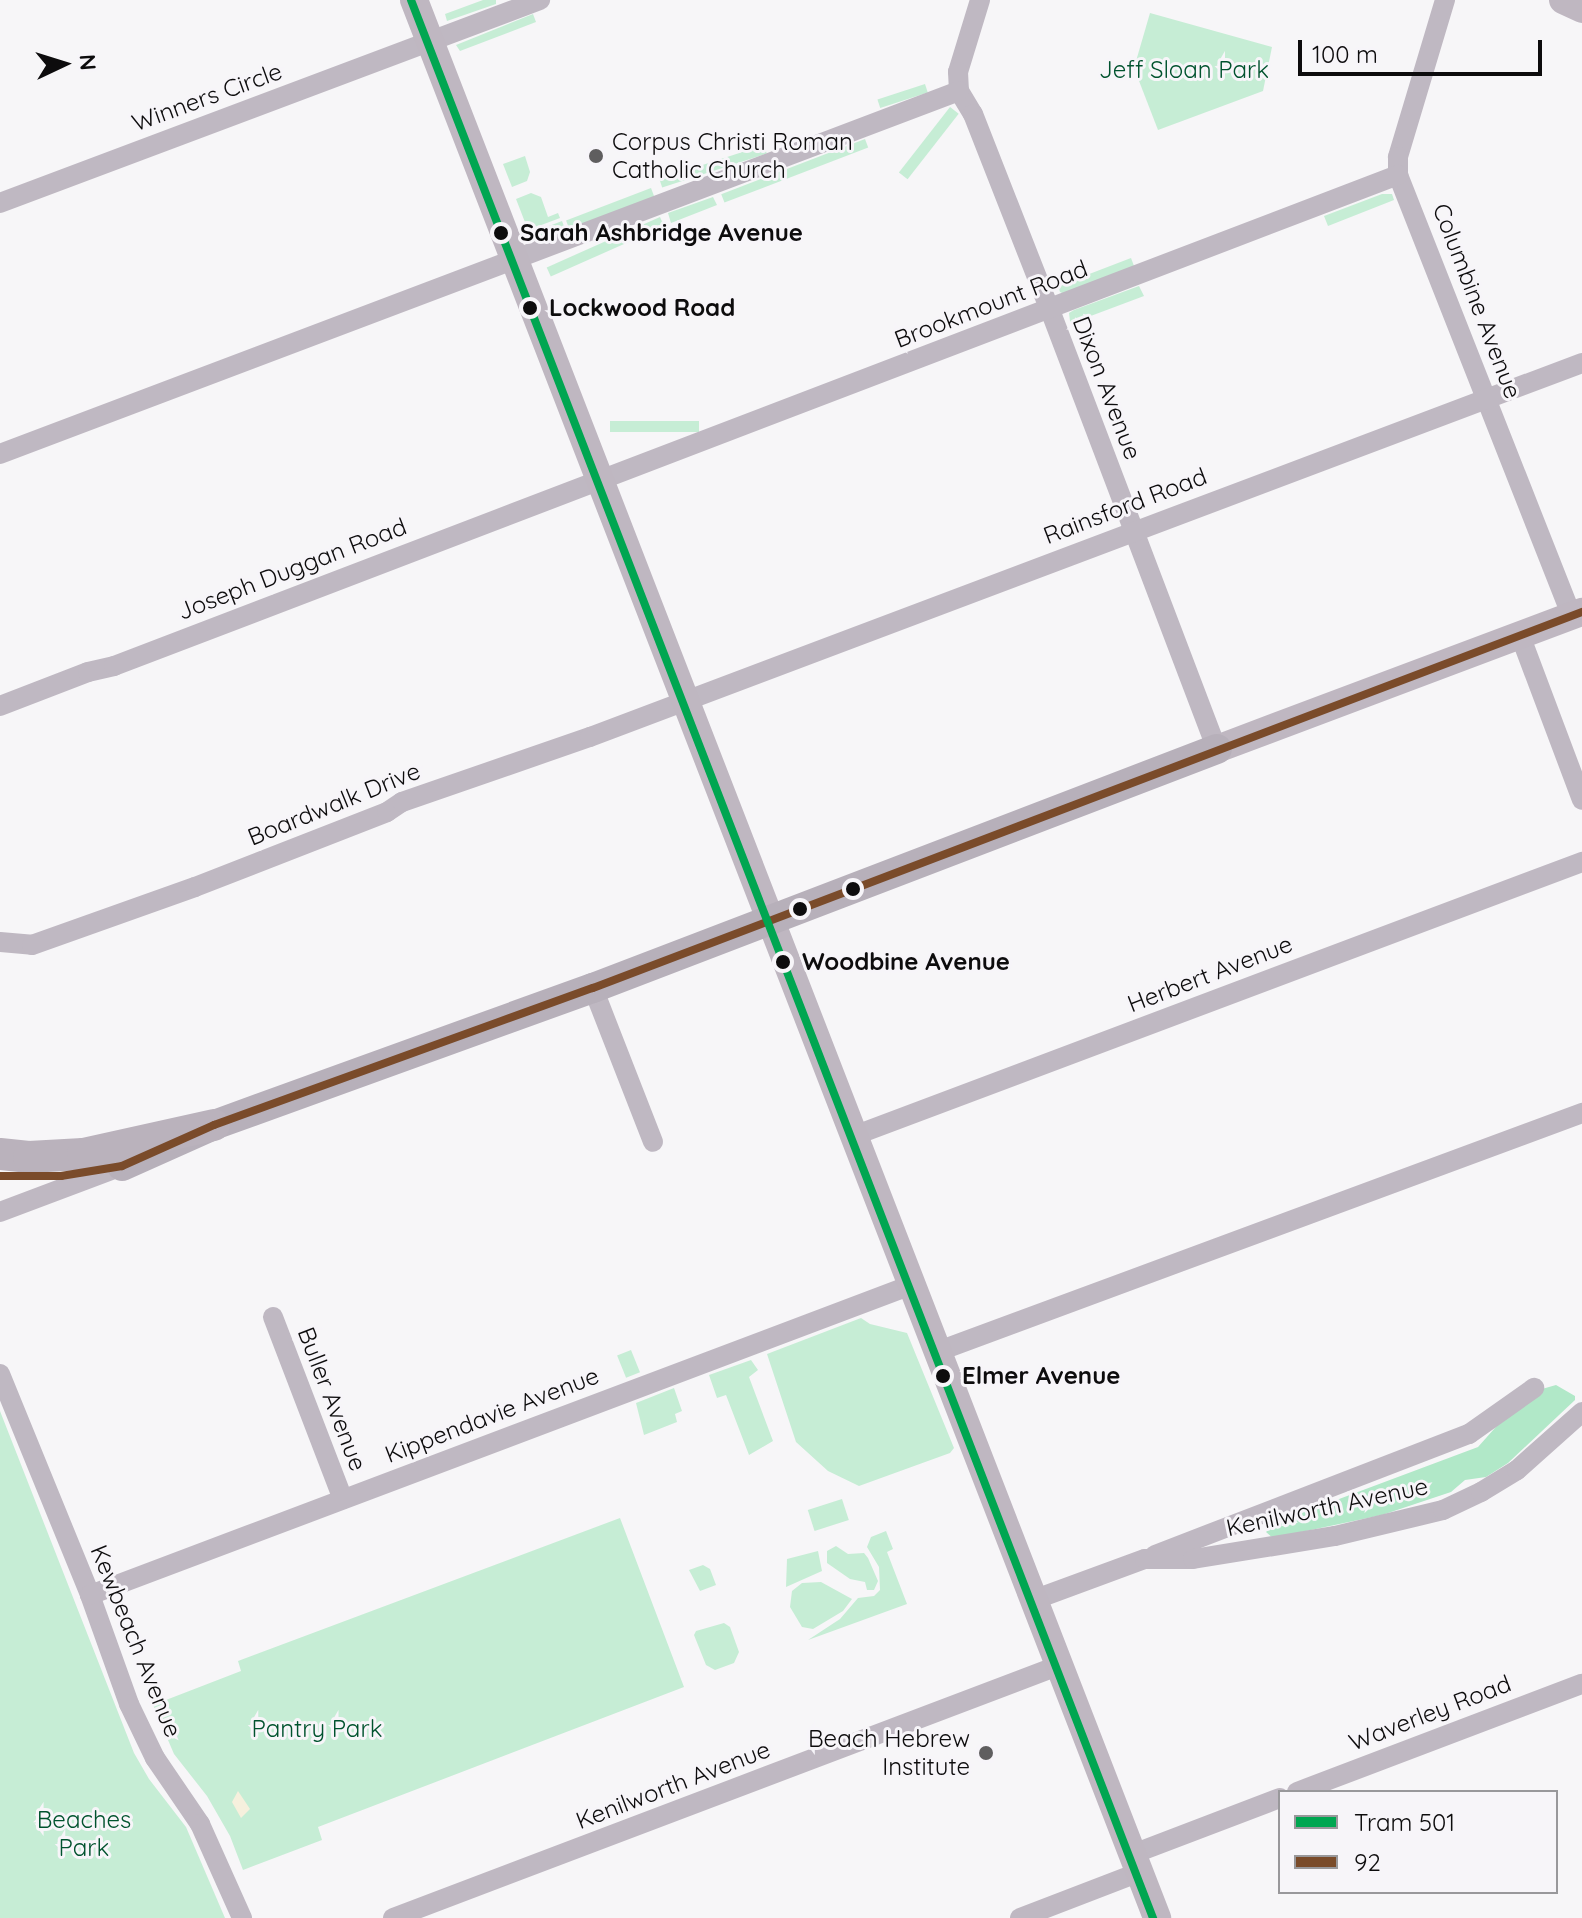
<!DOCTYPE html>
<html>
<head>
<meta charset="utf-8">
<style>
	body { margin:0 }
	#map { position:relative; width:1582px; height:1918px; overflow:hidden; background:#f7f6f8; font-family:Quicksand,sans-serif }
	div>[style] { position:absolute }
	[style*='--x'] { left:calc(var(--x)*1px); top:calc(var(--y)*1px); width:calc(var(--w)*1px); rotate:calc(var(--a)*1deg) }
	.green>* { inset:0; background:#c6edd5; transform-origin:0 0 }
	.forest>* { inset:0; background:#b1e8c8 }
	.sand>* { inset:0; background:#f6f0dd }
	.minor>* { height:20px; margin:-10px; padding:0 10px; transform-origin:10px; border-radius:10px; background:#bfb8c2 }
	.secondary>* { height:28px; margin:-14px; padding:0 14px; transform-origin:14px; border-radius:14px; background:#bfb7c1 }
	.primary>* { height:30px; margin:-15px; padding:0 15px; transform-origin:15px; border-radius:15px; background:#b7b0ba }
	.trunk>* { height:32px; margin:-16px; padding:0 16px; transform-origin:16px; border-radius:16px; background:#bab2bc }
	.bus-1>* { height:8px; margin:-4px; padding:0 4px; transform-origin:4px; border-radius:4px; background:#7a4b2a }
	.tram-1>* { height:8px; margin:-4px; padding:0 4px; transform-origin:4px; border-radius:4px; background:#00a651 }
	.dots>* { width:22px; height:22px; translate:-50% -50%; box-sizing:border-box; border:4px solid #f7f5f9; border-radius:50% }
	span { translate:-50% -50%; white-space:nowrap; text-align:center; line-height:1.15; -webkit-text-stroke:6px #f7f5f9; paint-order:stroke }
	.park-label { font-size:24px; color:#00532e }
	.street-label { font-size:24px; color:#0d0c0d }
	.poi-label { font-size:24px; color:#0d0c0d }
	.left { translate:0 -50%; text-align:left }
	.right { translate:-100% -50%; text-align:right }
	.stop-label { font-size:24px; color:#0d0c0d; font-weight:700 }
	.legend { position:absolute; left:1278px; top:1790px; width:280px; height:104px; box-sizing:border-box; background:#f7f5f9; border:2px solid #99989b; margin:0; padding:10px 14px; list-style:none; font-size:24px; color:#0d0c0d }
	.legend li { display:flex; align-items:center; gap:16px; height:40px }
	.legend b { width:40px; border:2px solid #99989b }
	.north { position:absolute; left:24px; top:24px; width:80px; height:80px; -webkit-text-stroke:6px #f7f5f9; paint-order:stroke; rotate:86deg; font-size:22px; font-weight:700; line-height:32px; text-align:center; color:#0d0c0d }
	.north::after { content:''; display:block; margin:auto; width:28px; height:36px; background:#0d0c0d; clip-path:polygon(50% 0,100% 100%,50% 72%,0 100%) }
	.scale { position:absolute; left:1298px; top:40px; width:244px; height:36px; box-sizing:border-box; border:4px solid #0d0c0d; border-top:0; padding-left:10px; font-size:24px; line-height:28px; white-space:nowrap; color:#0d0c0d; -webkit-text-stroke:6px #f7f5f9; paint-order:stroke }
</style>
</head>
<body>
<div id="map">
	<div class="green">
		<i style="clip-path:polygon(483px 0,496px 0,496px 4px,447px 21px,445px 14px)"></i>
		<i style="clip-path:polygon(1150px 13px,1272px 47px,1263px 91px,1158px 130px,1134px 68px)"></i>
		<i style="clip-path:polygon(533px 14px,536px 22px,460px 51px,456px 45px)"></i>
		<i style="left:925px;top:84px;width:9px;height:50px;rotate:72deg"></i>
		<i style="left:950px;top:107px;width:11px;height:83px;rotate:38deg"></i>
		<i style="left:865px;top:139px;width:9px;height:154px;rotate:69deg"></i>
		<i style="left:764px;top:145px;width:9px;height:110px;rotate:72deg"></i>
		<i style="clip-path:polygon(525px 156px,530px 172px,527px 181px,512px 187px,503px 164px)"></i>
		<i style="left:651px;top:188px;width:9px;height:91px;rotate:69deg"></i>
		<i style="clip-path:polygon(531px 193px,541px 197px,548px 217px,558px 213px,560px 218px,528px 230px,516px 199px)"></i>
		<i style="clip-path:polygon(1382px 194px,1392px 194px,1394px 200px,1328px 226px,1324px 216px)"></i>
		<i style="clip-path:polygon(713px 197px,717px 205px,671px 223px,668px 213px)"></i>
		<i style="left:660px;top:217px;width:10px;height:124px;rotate:66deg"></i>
		<i style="left:562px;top:221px;width:9px;height:34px;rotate:69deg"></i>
		<i style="clip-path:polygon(1131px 258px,1134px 266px,1064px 294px,1060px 292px,1058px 286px)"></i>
		<i style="clip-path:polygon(1139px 286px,1144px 296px,1072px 323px,1070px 321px,1069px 313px,1074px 310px)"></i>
		<i style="left:699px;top:421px;width:11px;height:89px;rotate:90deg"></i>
		<i style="clip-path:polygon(861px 1318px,870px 1324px,907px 1333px,954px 1448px,950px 1453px,859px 1486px,828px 1471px,796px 1442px,767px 1354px)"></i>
		<i style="left:631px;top:1350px;width:24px;height:15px;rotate:68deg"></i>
		<i style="clip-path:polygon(751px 1360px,758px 1370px,749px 1377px,773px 1441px,749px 1455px,726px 1395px,717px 1398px,709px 1375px)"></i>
		<i style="clip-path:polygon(674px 1388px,682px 1411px,675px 1414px,677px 1422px,644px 1435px,636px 1403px)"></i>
		<i style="clip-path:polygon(0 1411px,134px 1753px,149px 1779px,186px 1827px,225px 1918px,0 1918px)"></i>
		<i style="left:842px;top:1499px;width:22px;height:36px;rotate:72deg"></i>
		<i style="clip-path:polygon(620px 1518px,684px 1687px,318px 1827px,322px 1840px,243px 1870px,230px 1836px,207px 1796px,174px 1754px,153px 1705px,241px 1671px,238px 1661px)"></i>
		<i style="clip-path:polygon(886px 1531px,893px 1549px,887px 1552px,907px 1604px,808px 1640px,840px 1619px,858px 1598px,874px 1596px,880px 1590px,879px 1567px,867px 1547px,871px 1537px)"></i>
		<i style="clip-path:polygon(836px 1546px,848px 1554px,864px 1553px,868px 1558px,878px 1581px,874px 1590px,867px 1590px,865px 1582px,850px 1579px,827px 1563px,827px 1551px)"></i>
		<i style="clip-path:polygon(818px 1551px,822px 1571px,786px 1587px,787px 1559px)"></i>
		<i style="clip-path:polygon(703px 1565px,710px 1569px,716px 1585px,700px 1591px,689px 1570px)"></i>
		<i style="clip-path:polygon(821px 1582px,852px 1599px,843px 1611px,813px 1629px,802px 1627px,790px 1607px,792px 1591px,802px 1583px)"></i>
		<i style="clip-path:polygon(724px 1623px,730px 1627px,739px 1652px,734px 1663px,715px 1670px,706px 1665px,694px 1635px,696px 1631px)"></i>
	</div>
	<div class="forest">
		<i style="clip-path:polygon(1556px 1385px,1575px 1396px,1575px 1400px,1508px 1463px,1486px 1477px,1465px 1480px,1451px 1492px,1382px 1515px,1273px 1538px,1266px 1532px,1275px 1523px,1478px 1447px,1511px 1410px,1542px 1389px)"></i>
	</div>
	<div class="sand">
		<i style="clip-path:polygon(238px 1791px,250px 1809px,241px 1818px,232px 1802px)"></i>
	</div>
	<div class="minor">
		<i style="--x:980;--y:0;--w:75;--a:107"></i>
		<i style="--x:958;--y:72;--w:19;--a:87"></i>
		<i style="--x:959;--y:91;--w:27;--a:59"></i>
		<i style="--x:973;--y:114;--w:211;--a:68.6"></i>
		<i style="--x:1050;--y:310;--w:470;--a:69.2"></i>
		<i style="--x:1445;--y:0;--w:164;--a:106.7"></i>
		<i style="--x:1398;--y:157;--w:18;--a:90"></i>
		<i style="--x:1398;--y:175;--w:474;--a:68.5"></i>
		<i style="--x:0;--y:203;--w:577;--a:-20.6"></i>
		<i style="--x:0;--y:454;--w:1025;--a:-20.73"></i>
		<i style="--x:1520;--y:635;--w:176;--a:69.4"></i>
		<i style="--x:0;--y:706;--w:94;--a:-21.1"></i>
		<i style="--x:88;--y:672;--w:27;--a:-13"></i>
		<i style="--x:114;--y:666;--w:1375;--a:-20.93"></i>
		<i style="--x:0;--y:942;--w:32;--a:5"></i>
		<i style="--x:32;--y:945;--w:173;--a:-19.6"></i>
		<i style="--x:195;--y:887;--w:206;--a:-21.3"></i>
		<i style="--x:387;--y:812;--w:18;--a:-34"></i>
		<i style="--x:402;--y:802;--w:199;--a:-19.1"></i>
		<i style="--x:590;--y:737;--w:1060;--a:-20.66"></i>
		<i style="--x:593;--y:988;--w:165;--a:68.7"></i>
		<i style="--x:856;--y:1135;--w:776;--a:-20.61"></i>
		<i style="--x:0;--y:1212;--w:130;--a:-20.7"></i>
		<i style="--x:273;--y:1317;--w:195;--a:69"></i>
		<i style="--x:939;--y:1351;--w:686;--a:-20.31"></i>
		<i style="--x:0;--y:1374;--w:239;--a:67.8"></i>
		<i style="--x:90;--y:1595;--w:116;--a:70.3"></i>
		<i style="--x:129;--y:1704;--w:60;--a:64.3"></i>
		<i style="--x:155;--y:1758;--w:80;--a:55.7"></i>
		<i style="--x:200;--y:1824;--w:103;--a:65.9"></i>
		<i style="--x:1155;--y:1555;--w:337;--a:-21.1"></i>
		<i style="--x:1469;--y:1434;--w:80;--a:-35.3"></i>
		<i style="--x:90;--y:1595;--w:881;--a:-20.68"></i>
		<i style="--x:1036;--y:1599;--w:116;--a:-20.2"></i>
		<i style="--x:1145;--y:1559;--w:48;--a:0"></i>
		<i style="--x:1193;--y:1559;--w:144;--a:-9.2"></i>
		<i style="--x:1335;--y:1536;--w:111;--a:-13.5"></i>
		<i style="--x:1443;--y:1510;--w:42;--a:-25.3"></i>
		<i style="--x:1481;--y:1492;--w:42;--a:-31.4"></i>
		<i style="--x:1517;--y:1470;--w:87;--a:-41.7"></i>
		<i style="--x:1297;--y:1792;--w:305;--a:-20.8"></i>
		<i style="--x:1133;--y:1854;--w:157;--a:-20.9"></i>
		<i style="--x:393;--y:1918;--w:713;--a:-20.77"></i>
		<i style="--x:1020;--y:1918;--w:129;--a:-21"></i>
	</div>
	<div class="secondary">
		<i style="--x:414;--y:0;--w:2057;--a:68.82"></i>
		<i style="--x:1563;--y:0;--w:21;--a:25"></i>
		<i style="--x:1217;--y:749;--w:390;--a:-20.6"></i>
	</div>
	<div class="primary">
		<i style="--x:122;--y:1166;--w:101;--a:-24"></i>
		<i style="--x:214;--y:1125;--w:403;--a:-19.9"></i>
		<i style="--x:593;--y:988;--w:668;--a:-20.96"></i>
	</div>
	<div class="trunk">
		<i style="--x:0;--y:1154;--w:29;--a:6"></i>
		<i style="--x:29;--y:1157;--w:54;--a:-3.2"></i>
		<i style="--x:83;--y:1154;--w:134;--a:-12.5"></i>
	</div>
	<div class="bus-1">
		<i style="--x:0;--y:1176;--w:61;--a:0"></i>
		<i style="--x:61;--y:1176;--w:62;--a:-9.3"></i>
		<i style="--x:122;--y:1166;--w:101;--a:-24"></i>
		<i style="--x:214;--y:1125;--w:403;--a:-19.9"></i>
		<i style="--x:593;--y:988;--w:1058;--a:-20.82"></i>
	</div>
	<div class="tram-1">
		<i style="--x:411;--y:0;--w:2057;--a:68.85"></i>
	</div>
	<div class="dots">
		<i style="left:596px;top:156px;background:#5f5e5f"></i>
		<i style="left:501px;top:233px;background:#0d0c0d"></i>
		<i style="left:530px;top:308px;background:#0d0c0d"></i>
		<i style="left:853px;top:889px;background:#0d0c0d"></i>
		<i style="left:800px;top:909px;background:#0d0c0d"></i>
		<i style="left:783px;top:962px;background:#0d0c0d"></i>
		<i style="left:943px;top:1376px;background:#0d0c0d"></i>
		<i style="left:986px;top:1753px;background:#5f5e5f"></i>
	</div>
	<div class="park-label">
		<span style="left:1184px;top:70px">Jeff Sloan Park</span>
		<span style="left:317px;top:1729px">Pantry Park</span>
		<span style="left:84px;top:1834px">Beaches<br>Park</span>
	</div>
	<div class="street-label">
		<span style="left:207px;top:97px;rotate:-20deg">Winners Circle</span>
		<span style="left:1477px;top:301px;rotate:69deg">Columbine Avenue</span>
		<span style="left:991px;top:304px;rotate:-21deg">Brookmount Road</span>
		<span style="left:1107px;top:388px;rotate:69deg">Dixon Avenue</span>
		<span style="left:1125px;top:506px;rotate:-21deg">Rainsford Road</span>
		<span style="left:292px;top:569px;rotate:-21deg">Joseph Duggan Road</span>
		<span style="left:334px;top:804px;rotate:-22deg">Boardwalk Drive</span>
		<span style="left:1210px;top:974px;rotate:-21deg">Herbert Avenue</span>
		<span style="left:332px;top:1399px;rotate:69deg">Buller Avenue</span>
		<span style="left:492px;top:1415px;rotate:-21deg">Kippendavie Avenue</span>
		<span style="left:1327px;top:1507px;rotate:-12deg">Kenilworth Avenue</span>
		<span style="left:136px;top:1641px;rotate:68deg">Kewbeach Avenue</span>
		<span style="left:1430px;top:1713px;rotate:-21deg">Waverley Road</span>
		<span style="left:673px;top:1785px;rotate:-21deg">Kenilworth Avenue</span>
	</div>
	<div class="poi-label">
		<span class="left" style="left:612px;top:156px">Corpus Christi Roman<br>Catholic Church</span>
		<span class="right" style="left:970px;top:1753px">Beach Hebrew<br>Institute</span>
	</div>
	<div class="stop-label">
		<span class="left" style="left:520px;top:233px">Sarah Ashbridge Avenue</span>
		<span class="left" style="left:549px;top:308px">Lockwood Road</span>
		<span class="left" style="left:802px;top:962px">Woodbine Avenue</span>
		<span class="left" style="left:962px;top:1376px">Elmer Avenue</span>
	</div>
	<ul class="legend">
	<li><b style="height:10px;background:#00a651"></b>Tram 501</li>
	<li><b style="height:10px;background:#7a4b2a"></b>92</li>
	</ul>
	<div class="north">N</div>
	<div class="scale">100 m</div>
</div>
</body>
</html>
